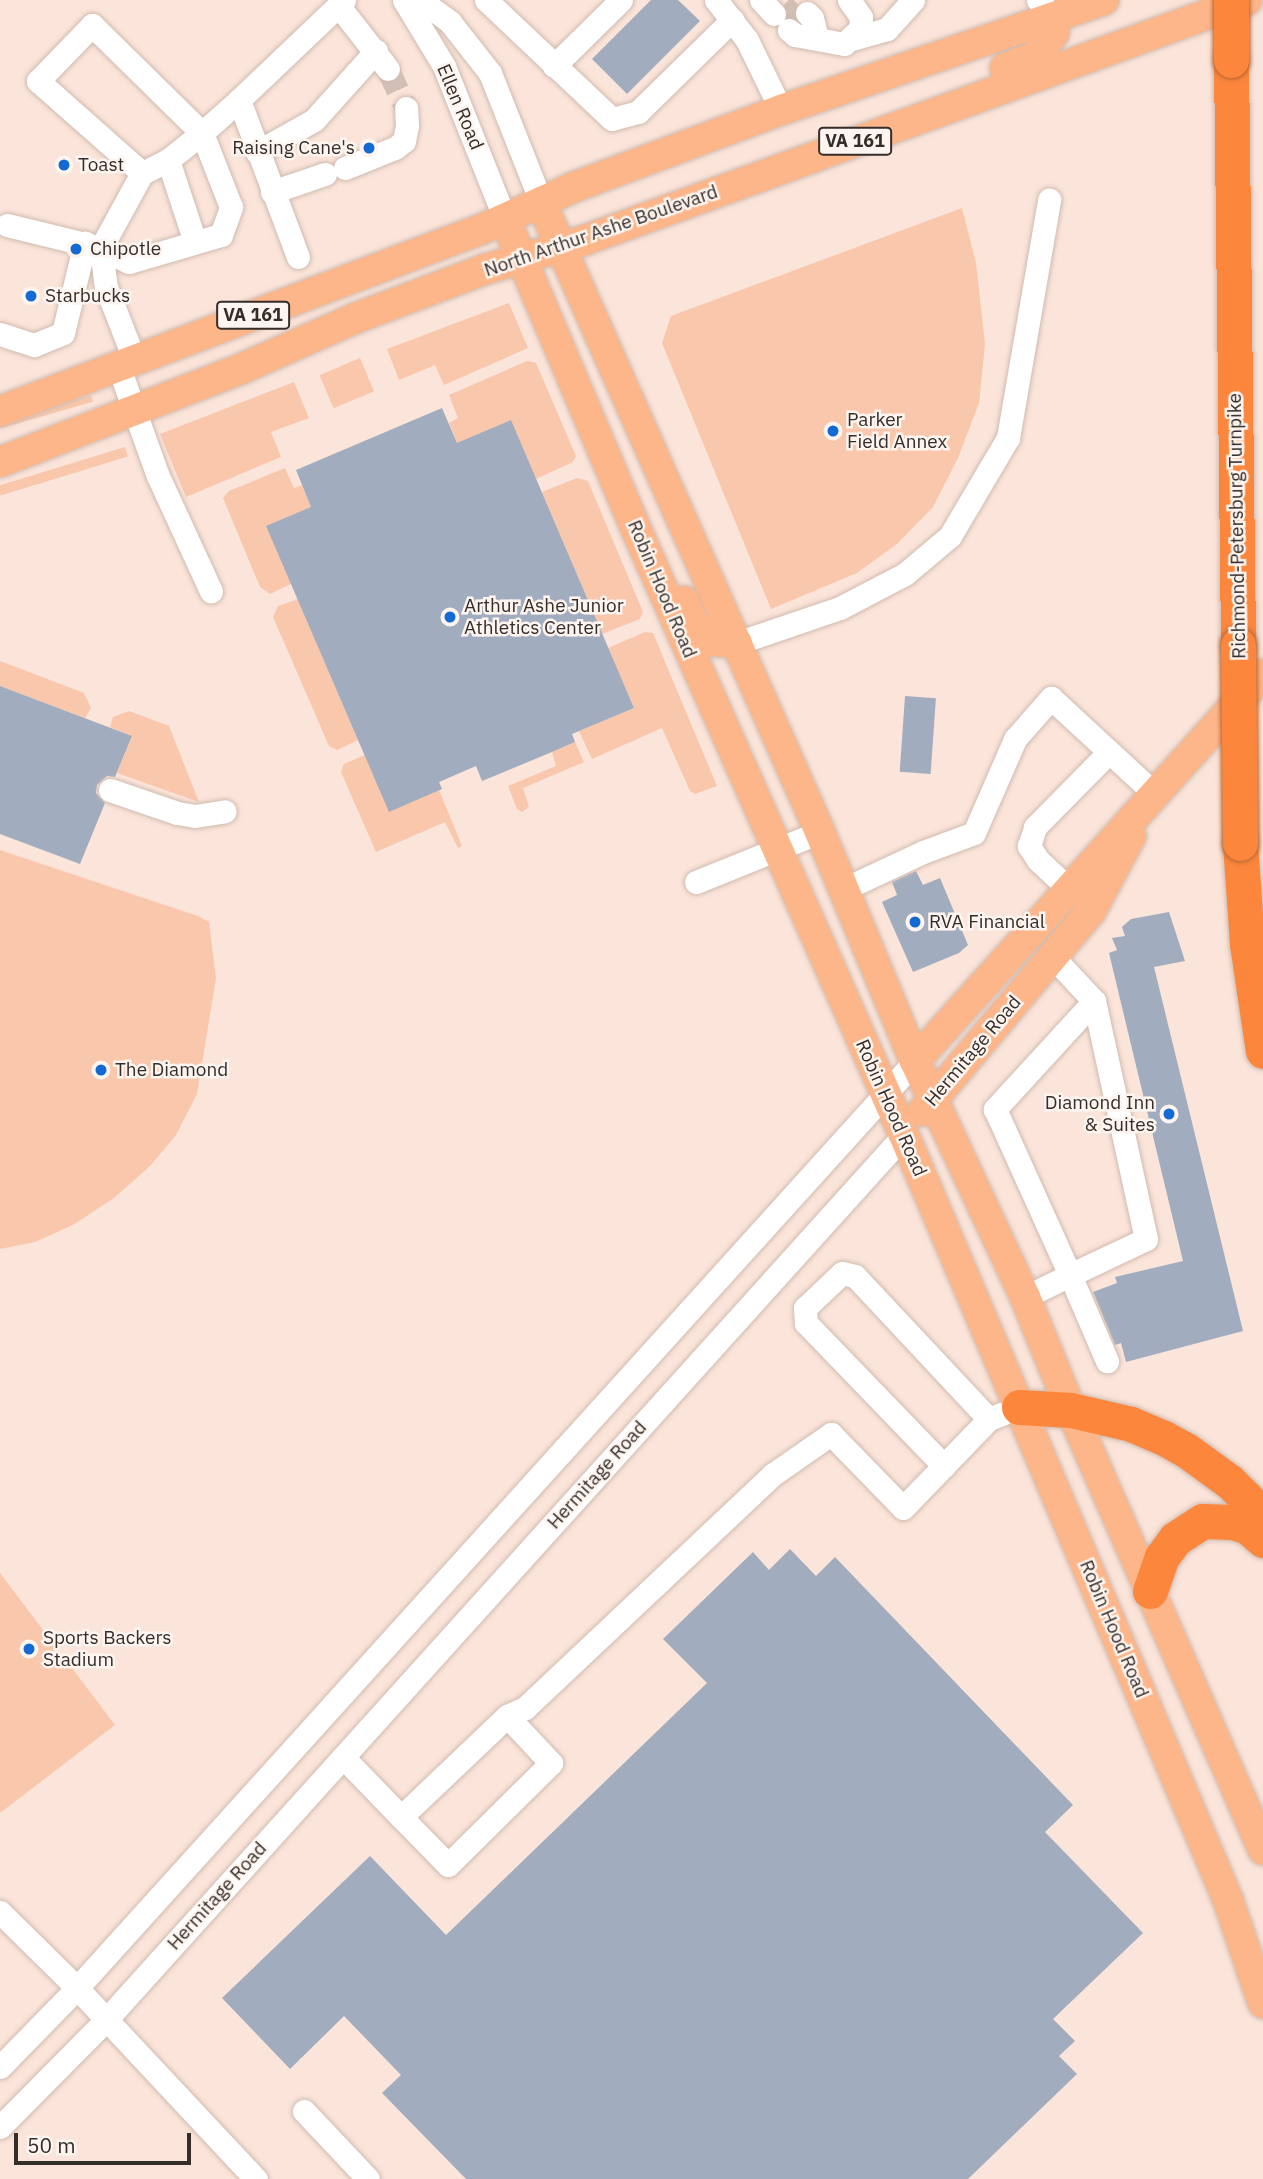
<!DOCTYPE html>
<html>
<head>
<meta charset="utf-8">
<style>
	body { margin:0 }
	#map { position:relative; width:1263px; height:2179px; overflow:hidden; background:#fbe4d9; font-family:"IBM Plex Sans",sans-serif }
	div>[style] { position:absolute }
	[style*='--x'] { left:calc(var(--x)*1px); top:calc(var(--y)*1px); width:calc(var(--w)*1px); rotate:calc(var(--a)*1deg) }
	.green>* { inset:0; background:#f9c7ac; transform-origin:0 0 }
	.building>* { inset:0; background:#a1adbf; transform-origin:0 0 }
	.minor-tunnel>* { height:23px; margin-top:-11.5px; transform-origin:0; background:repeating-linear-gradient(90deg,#d3bfb6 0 23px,transparent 0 34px) }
	.roads { filter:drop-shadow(0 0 2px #d0bbb0) drop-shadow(0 0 2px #d0bbb0) }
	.minor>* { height:23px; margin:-11.5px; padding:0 11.5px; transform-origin:11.5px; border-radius:11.5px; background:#fff }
	.major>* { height:30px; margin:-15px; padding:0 15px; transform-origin:15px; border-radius:15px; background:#fdb68a }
	.highway>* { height:35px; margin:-17.5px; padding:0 17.5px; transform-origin:17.5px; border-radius:17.5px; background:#fc863c }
	.bridges { filter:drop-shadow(0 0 2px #b66735) drop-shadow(0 0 2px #b66735) }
	.highway-bridge>* { height:35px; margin:-17.5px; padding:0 17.5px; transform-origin:17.5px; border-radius:17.5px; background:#fc863c }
	.dots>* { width:19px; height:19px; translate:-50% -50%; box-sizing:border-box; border:4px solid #fef5f0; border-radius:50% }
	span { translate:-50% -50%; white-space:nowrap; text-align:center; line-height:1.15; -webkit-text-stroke:5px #fef5f0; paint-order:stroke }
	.shield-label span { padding:2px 5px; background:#fef5f0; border:2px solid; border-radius:5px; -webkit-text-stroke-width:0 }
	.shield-label { font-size:18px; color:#352d29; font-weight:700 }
	.street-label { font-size:19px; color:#352d29 }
	.poi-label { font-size:19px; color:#352d29 }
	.right { translate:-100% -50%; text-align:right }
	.left { translate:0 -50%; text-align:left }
	.scale { position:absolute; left:14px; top:2133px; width:177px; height:32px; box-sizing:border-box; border:4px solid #352d29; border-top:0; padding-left:9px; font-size:21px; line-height:24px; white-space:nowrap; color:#352d29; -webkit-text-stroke:5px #fef5f0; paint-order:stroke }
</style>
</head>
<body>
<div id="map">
	<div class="green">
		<i style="clip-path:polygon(962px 208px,976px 263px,985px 344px,979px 403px,958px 458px,933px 507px,897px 544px,857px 573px,771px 609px,662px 343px,671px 316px)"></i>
		<i style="clip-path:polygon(509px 303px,528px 348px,444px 385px,435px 365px,399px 380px,387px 349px)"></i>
		<i style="left:360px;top:358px;width:36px;height:44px;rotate:67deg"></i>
		<i style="clip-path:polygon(527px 361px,536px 363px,576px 456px,573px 462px,536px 479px,457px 443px,449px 423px,458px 418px,449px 395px)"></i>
		<i style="clip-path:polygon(294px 382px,309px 418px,271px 432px,281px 457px,186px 497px,160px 434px)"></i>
		<i style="left:91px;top:395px;width:7px;height:97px;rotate:74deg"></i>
		<i style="left:125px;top:447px;width:10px;height:133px;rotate:73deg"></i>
		<i style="clip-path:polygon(285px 468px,294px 488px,302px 485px,311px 507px,291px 584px,270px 594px,260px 587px,223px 498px,229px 491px)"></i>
		<i style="clip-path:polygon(577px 478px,588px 481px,643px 612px,640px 619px,602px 634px,542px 492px)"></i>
		<i style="clip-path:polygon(298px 599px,358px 740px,337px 750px,329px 746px,273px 617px,278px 606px)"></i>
		<i style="clip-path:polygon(645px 632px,653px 633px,717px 786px,695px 794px,690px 791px,662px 728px,592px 759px,579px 731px,634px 708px,608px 648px)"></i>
		<i style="clip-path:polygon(0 661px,84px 693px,91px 708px,85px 718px,0 686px)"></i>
		<i style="clip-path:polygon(129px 711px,169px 726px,199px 802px,117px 773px,132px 736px,110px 727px,113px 717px)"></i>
		<i style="clip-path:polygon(575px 742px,584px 762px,523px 788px,529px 807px,522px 812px,517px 809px,508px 786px,556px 766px,552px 752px)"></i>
		<i style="clip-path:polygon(365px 755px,439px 790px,462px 846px,458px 848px,445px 822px,376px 852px,341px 772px,344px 764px)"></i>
		<i style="clip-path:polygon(0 850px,198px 916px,209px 922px,216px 978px,197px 1094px,176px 1135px,150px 1166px,114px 1198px,73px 1225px,35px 1242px,0 1249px)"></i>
		<i style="clip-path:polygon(0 1573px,115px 1725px,0 1813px)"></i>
	</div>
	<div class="building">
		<i style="clip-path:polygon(651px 0,678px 0,700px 21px,627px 94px,592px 59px)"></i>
		<i style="clip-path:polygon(442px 408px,457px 443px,511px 420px,634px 708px,572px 734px,575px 742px,552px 752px,482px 781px,476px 766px,439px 782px,442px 789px,389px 812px,266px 526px,311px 507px,296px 470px)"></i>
		<i style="clip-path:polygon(0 686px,132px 736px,115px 777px,107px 776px,97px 785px,96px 793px,105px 803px,80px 864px,0 834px)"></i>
		<i style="left:905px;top:696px;width:31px;height:76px;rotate:4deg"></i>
		<i style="clip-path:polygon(916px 871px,923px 885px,940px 878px,968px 945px,959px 953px,913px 972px,882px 902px,897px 895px,892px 882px)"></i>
		<i style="clip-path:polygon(1169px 912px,1185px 961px,1154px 967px,1243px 1331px,1126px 1362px,1121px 1343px,1115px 1345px,1093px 1292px,1117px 1283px,1115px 1277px,1183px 1261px,1109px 953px,1117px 950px,1112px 938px,1125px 936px,1122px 927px,1131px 919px)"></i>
		<i style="clip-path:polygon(790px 1549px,816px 1576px,835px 1557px,1073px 1805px,1045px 1832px,1143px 1933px,1053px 2019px,1075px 2041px,1059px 2056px,1077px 2074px,968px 2179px,466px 2179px,382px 2093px,401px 2075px,344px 2016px,290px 2069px,222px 1998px,370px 1856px,446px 1935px,707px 1683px,663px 1639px,753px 1552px,769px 1570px)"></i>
	</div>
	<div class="minor-tunnel">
		<i style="--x:783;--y:5;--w:23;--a:45"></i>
		<i style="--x:388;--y:69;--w:43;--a:65.2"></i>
	</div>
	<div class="roads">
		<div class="minor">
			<i style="--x:404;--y:0;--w:77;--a:58.8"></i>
			<i style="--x:444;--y:66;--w:165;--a:68.3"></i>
			<i style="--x:420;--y:0;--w:37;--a:36"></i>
			<i style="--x:450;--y:22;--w:65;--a:51.9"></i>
			<i style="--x:490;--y:73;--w:139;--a:68.4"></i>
			<i style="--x:486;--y:0;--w:173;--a:43.4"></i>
			<i style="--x:612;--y:119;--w:27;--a:-15"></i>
			<i style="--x:638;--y:112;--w:132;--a:-44.4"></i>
			<i style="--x:716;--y:0;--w:51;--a:52.2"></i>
			<i style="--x:747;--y:40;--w:78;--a:64.1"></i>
			<i style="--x:761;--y:0;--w:19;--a:47"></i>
			<i style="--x:1038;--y:0;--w:25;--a:47"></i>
			<i style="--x:338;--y:5;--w:81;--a:52"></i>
			<i style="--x:807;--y:13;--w:7;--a:45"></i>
			<i style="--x:812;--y:18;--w:21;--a:76"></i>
			<i style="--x:789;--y:30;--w:8;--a:40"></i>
			<i style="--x:795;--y:35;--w:50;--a:10.4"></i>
			<i style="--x:844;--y:44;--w:22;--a:-43"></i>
			<i style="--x:860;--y:29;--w:12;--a:-85"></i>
			<i style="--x:861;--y:17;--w:21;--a:-125"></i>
			<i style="--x:852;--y:39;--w:36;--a:-16"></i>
			<i style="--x:887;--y:29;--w:39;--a:-48"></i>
			<i style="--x:554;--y:66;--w:94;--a:-44.6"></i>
			<i style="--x:257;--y:152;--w:65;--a:-29.3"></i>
			<i style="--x:314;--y:120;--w:93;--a:-48.1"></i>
			<i style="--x:168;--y:160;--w:86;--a:71.8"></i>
			<i style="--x:345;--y:168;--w:54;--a:-21.8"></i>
			<i style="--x:395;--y:148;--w:11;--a:-38"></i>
			<i style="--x:404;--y:141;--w:16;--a:-79"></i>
			<i style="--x:407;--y:125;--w:17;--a:-93"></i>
			<i style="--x:142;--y:173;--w:85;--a:118.7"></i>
			<i style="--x:101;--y:248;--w:31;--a:27"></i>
			<i style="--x:129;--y:262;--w:96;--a:-16.4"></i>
			<i style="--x:221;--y:235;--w:30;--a:-70"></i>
			<i style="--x:231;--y:207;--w:79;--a:-111.4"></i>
			<i style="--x:202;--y:133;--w:43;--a:141.5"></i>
			<i style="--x:168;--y:160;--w:29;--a:153"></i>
			<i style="--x:142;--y:173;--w:139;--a:-138.5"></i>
			<i style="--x:38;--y:81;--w:78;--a:-46"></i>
			<i style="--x:92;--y:25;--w:154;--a:44.5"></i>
			<i style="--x:202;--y:133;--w:50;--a:-41.7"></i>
			<i style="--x:272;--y:192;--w:56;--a:-18.8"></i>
			<i style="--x:7;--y:225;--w:97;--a:13.7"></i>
			<i style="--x:101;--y:248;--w:39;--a:83"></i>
			<i style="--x:106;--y:287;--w:77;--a:68.7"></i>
			<i style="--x:298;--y:257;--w:168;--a:-110.6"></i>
			<i style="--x:239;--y:100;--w:145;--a:-43.6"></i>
			<i style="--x:0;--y:334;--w:36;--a:18"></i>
			<i style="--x:34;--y:345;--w:31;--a:-22"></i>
			<i style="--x:63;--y:333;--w:93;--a:-76.3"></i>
			<i style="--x:118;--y:365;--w:118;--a:70.2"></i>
			<i style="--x:158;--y:476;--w:127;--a:65.3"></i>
			<i style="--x:737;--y:643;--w:109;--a:-18.8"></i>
			<i style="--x:840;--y:608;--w:73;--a:-27.6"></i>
			<i style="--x:905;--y:574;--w:59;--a:-40.2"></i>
			<i style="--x:950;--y:536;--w:114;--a:-59.4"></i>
			<i style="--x:1008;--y:438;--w:242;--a:-80.2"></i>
			<i style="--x:110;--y:790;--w:71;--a:18.9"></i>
			<i style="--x:177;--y:813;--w:18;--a:9"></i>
			<i style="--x:195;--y:816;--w:30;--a:-9"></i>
			<i style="--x:696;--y:882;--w:134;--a:-22"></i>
			<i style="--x:844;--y:889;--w:87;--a:-25.1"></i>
			<i style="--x:923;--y:852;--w:54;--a:-20.4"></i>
			<i style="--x:974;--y:833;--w:103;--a:-66.4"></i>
			<i style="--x:1015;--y:739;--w:55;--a:-48.7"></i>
			<i style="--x:1051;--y:698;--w:140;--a:42.7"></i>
			<i style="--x:1069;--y:889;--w:42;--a:-136.9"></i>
			<i style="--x:1038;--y:860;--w:17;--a:-123"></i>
			<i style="--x:1029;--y:846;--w:20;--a:-72"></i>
			<i style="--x:1035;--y:827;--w:105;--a:-45.4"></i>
			<i style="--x:1053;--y:957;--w:60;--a:47"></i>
			<i style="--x:1025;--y:1297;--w:50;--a:-26.1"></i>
			<i style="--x:1070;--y:1275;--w:84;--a:-25.3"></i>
			<i style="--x:1146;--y:1239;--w:244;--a:-102.3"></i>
			<i style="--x:1094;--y:1001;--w:147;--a:132.5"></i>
			<i style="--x:995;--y:1109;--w:182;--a:65.7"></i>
			<i style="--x:1070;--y:1275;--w:94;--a:66.7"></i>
			<i style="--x:944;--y:1466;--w:199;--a:-134"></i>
			<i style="--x:806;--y:1323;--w:15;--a:-94"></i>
			<i style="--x:805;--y:1308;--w:51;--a:-43.4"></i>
			<i style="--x:842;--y:1273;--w:13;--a:13"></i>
			<i style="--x:855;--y:1276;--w:196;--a:46.9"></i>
			<i style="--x:343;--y:1757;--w:83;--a:46"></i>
			<i style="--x:401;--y:1817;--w:146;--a:-43.6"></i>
			<i style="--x:507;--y:1716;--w:20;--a:-24"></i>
			<i style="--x:525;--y:1708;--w:340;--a:-43.3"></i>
			<i style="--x:772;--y:1475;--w:72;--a:-34.8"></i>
			<i style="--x:831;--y:1434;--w:103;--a:45.8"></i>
			<i style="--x:903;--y:1508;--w:124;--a:-46"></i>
			<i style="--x:989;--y:1419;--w:32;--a:-22"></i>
			<i style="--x:401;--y:1817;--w:67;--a:45.6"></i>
			<i style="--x:448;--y:1865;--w:145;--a:-44.7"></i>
			<i style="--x:551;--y:1763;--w:64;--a:-133.1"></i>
			<i style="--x:0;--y:1912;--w:108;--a:44.6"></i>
			<i style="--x:77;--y:1988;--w:262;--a:46.9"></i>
			<i style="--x:0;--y:2067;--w:110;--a:-45.7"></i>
			<i style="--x:77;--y:1988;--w:1250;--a:-47.89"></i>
			<i style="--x:304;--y:2111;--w:93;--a:46.7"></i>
			<i style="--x:0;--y:2127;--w:149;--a:-45.3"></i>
			<i style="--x:105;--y:2021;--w:1193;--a:-47.96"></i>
		</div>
		<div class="major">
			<i style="--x:1005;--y:68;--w:34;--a:-21"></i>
			<i style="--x:1037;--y:56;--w:29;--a:-54"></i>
			<i style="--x:1054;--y:33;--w:15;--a:-86"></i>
			<i style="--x:541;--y:202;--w:689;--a:66.11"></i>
			<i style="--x:820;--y:832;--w:248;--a:67.5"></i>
			<i style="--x:915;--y:1061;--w:260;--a:65"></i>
			<i style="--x:1025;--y:1297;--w:122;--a:67.8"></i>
			<i style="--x:1071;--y:1410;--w:480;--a:66.4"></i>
			<i style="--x:505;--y:219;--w:337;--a:67.1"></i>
			<i style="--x:636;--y:529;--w:663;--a:66.14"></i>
			<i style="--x:904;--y:1135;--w:571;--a:67.03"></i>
			<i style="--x:1127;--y:1661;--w:259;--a:67.1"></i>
			<i style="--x:1228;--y:1900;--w:109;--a:71.2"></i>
			<i style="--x:0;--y:411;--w:515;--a:-20.69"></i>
			<i style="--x:482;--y:229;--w:101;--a:-24.5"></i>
			<i style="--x:574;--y:187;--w:221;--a:-20.4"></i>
			<i style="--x:781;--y:110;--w:341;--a:-18.8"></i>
			<i style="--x:0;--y:462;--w:261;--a:-21.1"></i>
			<i style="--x:243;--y:368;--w:124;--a:-23.9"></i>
			<i style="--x:356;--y:318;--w:139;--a:-20.7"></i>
			<i style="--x:486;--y:269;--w:103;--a:-16.3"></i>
			<i style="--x:585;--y:240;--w:704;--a:-19.93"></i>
			<i style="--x:684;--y:601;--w:25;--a:67"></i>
			<i style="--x:694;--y:624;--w:23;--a:47"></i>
			<i style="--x:710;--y:641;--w:27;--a:4"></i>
			<i style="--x:915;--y:1061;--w:520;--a:-48.04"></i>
			<i style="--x:923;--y:1111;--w:261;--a:-50"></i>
			<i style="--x:1091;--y:911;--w:85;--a:-61.9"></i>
		</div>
		<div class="highway">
			<i style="--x:1231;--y:60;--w:585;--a:89.31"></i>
			<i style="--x:1240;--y:843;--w:101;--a:86"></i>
			<i style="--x:1247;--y:944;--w:108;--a:81.5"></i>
			<i style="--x:1019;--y:1407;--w:52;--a:3.3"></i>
			<i style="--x:1071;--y:1410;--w:62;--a:13.1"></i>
			<i style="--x:1131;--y:1424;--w:36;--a:23"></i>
			<i style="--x:1164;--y:1438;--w:25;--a:29"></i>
			<i style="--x:1186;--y:1450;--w:54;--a:36"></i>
			<i style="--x:1230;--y:1482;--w:24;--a:45"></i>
			<i style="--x:1247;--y:1499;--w:29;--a:56"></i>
			<i style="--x:1150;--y:1591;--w:36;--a:-71"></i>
			<i style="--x:1162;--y:1557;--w:22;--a:-54"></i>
			<i style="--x:1175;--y:1539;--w:33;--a:-33"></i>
			<i style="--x:1203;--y:1521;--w:30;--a:2"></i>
			<i style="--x:1233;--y:1522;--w:16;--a:18"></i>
			<i style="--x:1248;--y:1527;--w:20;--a:41"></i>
		</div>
	</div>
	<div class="bridges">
		<div class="highway-bridge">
			<i style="--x:1231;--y:0;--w:60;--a:90"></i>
			<i style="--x:1238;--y:645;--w:198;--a:89.4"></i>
		</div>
	</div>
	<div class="dots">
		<i style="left:369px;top:148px;background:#146ad3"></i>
		<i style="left:64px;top:165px;background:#146ad3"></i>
		<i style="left:76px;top:249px;background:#146ad3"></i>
		<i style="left:31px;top:296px;background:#146ad3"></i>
		<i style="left:833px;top:431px;background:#146ad3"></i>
		<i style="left:450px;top:617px;background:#146ad3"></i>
		<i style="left:915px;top:922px;background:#146ad3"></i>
		<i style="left:101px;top:1070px;background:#146ad3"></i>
		<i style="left:1169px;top:1114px;background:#146ad3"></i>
		<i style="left:29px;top:1649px;background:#146ad3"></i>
	</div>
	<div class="shield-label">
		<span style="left:855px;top:141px">VA 161</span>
		<span style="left:253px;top:315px">VA 161</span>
	</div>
	<div class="street-label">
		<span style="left:460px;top:107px;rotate:67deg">Ellen Road</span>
		<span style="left:601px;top:231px;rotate:-19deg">North Arthur Ashe Boulevard</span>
		<span style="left:1237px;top:526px;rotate:-91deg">Richmond-Petersburg Turnpike</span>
		<span style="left:662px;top:589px;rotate:67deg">Robin Hood Road</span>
		<span style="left:973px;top:1051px;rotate:-50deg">Hermitage Road</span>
		<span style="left:891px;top:1108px;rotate:66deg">Robin Hood Road</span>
		<span style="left:597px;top:1475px;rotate:-48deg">Hermitage Road</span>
		<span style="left:1114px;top:1629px;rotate:67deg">Robin Hood Road</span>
		<span style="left:217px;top:1896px;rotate:-48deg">Hermitage Road</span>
	</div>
	<div class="poi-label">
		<span class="right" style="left:355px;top:148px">Raising Cane's</span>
		<span class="left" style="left:78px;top:165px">Toast</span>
		<span class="left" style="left:90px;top:249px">Chipotle</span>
		<span class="left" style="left:45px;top:296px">Starbucks</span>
		<span class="left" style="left:847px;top:431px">Parker<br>Field Annex</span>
		<span class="left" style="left:464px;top:617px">Arthur Ashe Junior<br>Athletics Center</span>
		<span class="left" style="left:929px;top:922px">RVA Financial</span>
		<span class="left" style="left:115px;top:1070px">The Diamond</span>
		<span class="right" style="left:1155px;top:1114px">Diamond Inn<br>&amp; Suites</span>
		<span class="left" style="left:43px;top:1649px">Sports Backers<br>Stadium</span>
	</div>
	<div class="scale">50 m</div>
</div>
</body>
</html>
